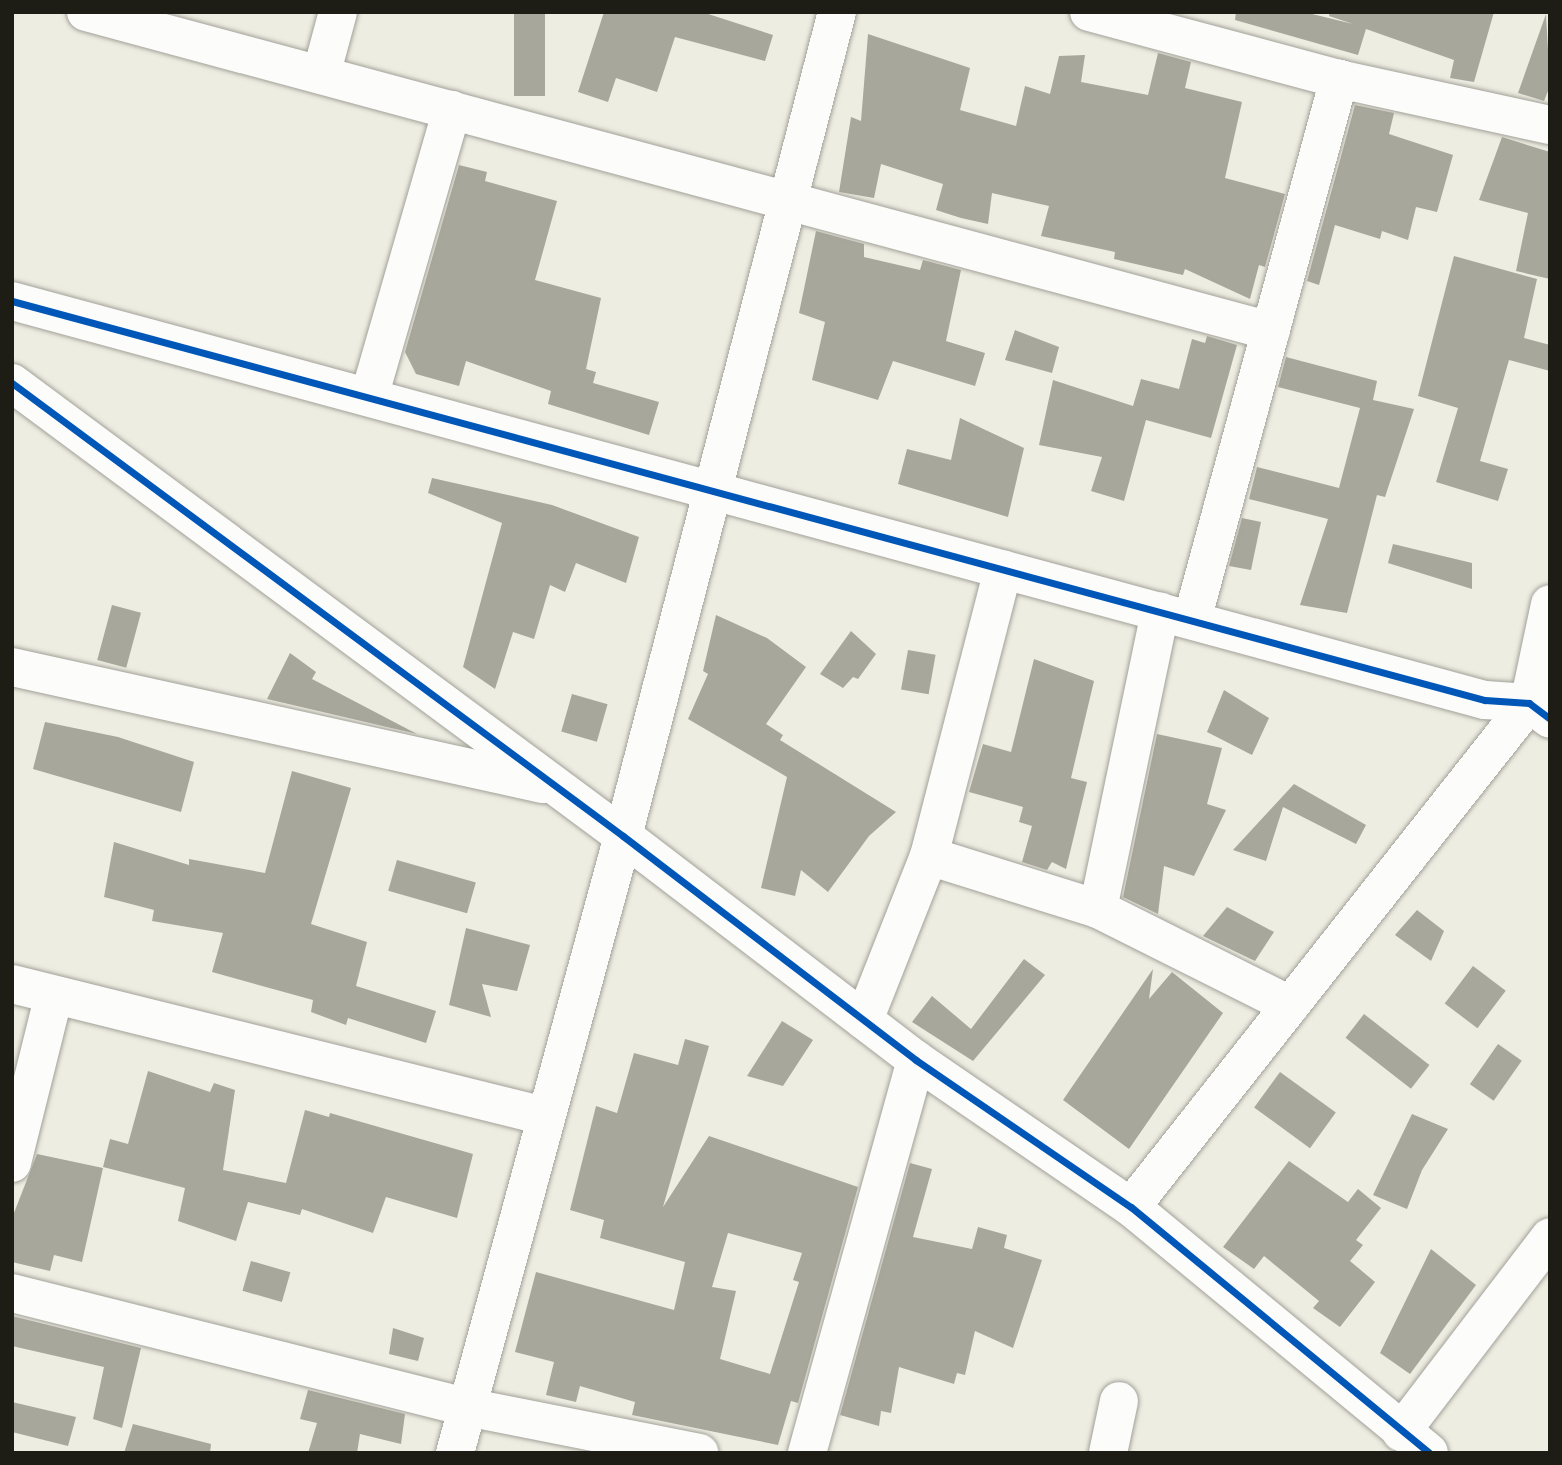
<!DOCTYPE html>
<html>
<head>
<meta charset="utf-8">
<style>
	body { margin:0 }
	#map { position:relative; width:1562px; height:1465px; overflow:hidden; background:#eeede2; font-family:Inter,sans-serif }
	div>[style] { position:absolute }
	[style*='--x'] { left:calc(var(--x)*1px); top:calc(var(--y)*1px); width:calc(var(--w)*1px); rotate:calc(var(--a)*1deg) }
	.building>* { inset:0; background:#a8a79b; transform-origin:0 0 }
	.roads { filter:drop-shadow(0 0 2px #a2a199) drop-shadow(0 0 2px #a2a199) }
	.minor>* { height:38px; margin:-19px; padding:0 19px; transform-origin:19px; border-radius:19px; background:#fcfcfb }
	.cycleway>* { height:7px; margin:-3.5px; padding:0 3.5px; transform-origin:3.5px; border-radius:3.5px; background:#0057b8 }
	span { translate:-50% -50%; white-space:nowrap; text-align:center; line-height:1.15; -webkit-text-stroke:5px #f3f2dd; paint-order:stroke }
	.frame { position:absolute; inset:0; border:14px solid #1d1d15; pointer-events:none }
</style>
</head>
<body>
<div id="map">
	<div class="building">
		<i style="left:514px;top:12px;width:31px;height:84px"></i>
		<i style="clip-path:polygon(604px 12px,702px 12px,773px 35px,765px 61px,675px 37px,657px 92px,616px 78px,608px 102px,578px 92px)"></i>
		<i style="clip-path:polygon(1236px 12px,1304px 12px,1353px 24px,1329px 16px,1330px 12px,1494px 12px,1474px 82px,1450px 78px,1454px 60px,1366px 29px,1358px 55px,1235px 20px)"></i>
		<i style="clip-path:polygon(1546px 14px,1550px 86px,1544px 101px,1518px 93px)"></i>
		<i style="clip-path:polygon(868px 34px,970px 68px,960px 110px,1016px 126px,1025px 86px,1050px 94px,1059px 56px,1085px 55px,1081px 82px,1148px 95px,1158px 53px,1191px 62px,1185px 88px,1242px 102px,1225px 178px,1285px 194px,1265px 267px,1259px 265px,1250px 299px,1185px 269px,1183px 275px,1114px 259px,1115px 252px,1041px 236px,1049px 206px,992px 193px,988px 224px,961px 218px,936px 210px,943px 184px,881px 164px,874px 198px,839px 192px,851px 117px,861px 121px)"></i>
		<i style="clip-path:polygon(1355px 105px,1394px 113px,1389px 134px,1453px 155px,1437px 212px,1416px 207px,1408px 240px,1382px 231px,1380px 239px,1335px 225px,1319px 285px,1307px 281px)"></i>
		<i style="clip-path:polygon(1502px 137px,1550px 152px,1550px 279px,1516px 271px,1528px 213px,1479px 200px)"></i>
		<i style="clip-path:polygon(459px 165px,487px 172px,485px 181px,557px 201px,535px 280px,601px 298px,586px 369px,596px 372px,593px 383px,659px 402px,649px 435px,548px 404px,551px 391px,466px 361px,459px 386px,416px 374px,405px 352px)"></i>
		<i style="clip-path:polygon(816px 231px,864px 244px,864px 257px,920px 270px,923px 260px,961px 270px,946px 341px,985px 353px,975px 386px,893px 361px,878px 400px,812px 380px,825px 322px,799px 313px)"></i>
		<i style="clip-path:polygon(1454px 256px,1537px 279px,1524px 338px,1550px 345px,1550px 371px,1509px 360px,1480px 461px,1508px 469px,1498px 501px,1436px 482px,1458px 408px,1418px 396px)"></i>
		<i style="clip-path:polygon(1015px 330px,1059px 347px,1052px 373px,1005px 360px)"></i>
		<i style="clip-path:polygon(1207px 336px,1237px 345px,1211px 438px,1146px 420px,1124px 501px,1091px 491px,1102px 457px,1039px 445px,1053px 380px,1133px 406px,1141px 379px,1179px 389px,1192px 339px,1205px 343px)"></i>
		<i style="clip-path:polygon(1286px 357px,1377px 381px,1373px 400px,1414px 409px,1385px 497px,1377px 495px,1347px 613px,1300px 605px,1328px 519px,1249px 499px,1257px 467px,1339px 488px,1360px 408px,1278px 387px)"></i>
		<i style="clip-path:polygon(960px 418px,1024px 448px,1008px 517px,898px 484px,907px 449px,951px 460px)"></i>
		<i style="clip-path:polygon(432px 478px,552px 505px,639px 537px,626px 583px,576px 563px,565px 592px,550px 585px,534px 639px,513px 632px,495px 689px,463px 667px,502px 523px,428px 493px)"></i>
		<i style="clip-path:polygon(1242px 518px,1261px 522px,1251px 570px,1229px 566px)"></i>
		<i style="clip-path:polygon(1393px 544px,1472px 563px,1472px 589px,1388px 563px)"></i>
		<i style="left:112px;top:605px;width:30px;height:57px;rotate:15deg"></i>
		<i style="clip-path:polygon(716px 615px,767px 638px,806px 667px,766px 724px,783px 735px,780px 740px,896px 812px,869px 836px,828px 892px,801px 870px,795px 896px,761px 888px,787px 777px,688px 719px,708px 674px,703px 671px)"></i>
		<i style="clip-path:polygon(851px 631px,876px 654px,858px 679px,853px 677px,843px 688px,820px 674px)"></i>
		<i style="left:908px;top:650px;width:28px;height:40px;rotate:10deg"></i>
		<i style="clip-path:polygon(290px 653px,316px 672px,312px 679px,417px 734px,267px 699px)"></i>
		<i style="clip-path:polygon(1034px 659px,1094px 681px,1071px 778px,1087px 782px,1066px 869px,1052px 862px,1047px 870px,1022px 862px,1032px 826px,1019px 822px,1023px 807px,969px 792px,983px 744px,1011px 752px)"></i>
		<i style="clip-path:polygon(1224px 690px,1269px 718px,1252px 755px,1207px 732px)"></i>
		<i style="left:572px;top:694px;width:37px;height:39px;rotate:16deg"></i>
		<i style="clip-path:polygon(45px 722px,118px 737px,194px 762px,181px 812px,33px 769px)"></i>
		<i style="clip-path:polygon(1157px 734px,1222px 748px,1207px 804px,1226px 810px,1194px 876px,1164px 866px,1158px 914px,1123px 897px)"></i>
		<i style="clip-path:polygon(292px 771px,351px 788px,311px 924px,367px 942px,356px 986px,436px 1011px,426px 1043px,348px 1018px,346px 1025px,311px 1012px,313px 1000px,212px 972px,223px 933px,152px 921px,154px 910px,104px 897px,114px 842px,189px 865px,189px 859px,265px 873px)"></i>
		<i style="clip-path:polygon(1294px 784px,1366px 825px,1356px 844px,1283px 807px,1266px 861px,1233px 850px)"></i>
		<i style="left:397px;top:860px;width:82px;height:32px;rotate:16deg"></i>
		<i style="clip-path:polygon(1227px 907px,1274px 932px,1255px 961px,1203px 936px)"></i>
		<i style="clip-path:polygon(1417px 910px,1444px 931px,1431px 961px,1395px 935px)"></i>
		<i style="clip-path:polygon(466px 928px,530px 945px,517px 991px,482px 984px,491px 1017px,449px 1005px)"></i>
		<i style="clip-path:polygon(1024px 959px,1045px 975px,973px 1061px,912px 1022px,932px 996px,971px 1029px)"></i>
		<i style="left:1473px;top:966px;width:41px;height:47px;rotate:37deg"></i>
		<i style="clip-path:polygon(1153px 969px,1149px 999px,1172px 972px,1223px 1013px,1129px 1149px,1063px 1100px)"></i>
		<i style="left:1364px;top:1014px;width:83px;height:30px;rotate:38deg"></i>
		<i style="clip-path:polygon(782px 1021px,813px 1040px,783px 1086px,747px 1076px)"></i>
		<i style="clip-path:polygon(evenodd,685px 1039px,709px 1046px,663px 1207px,709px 1136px,858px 1187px,798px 1403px,791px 1401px,778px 1445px,632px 1415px,635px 1402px,580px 1386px,576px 1402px,546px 1395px,554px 1362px,515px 1352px,536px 1272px,674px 1310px,685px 1262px,600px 1238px,604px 1220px,570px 1210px,596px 1106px,617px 1113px,634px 1053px,678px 1065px,685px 1039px,728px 1233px,802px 1253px,793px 1280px,799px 1282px,770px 1374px,720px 1359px,736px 1291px,712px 1287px,728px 1233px)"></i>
		<i style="left:1498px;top:1044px;width:29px;height:49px;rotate:35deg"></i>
		<i style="clip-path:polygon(148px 1071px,210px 1092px,214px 1083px,235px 1090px,223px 1170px,286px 1183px,305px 1110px,329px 1117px,330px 1113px,473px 1154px,457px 1218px,386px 1197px,373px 1233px,302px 1209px,300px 1215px,248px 1202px,236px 1241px,178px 1221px,185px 1188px,103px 1167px,110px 1139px,128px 1144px)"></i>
		<i style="left:1280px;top:1072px;width:69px;height:44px;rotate:36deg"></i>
		<i style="clip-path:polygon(1412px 1114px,1448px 1129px,1422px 1170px,1407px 1209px,1373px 1195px)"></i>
		<i style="clip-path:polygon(37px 1154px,103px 1168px,82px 1262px,54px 1255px,50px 1271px,12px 1262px,12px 1218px)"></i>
		<i style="clip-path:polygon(1289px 1161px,1348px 1202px,1358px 1189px,1381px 1208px,1356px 1240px,1363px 1245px,1350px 1261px,1375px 1282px,1340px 1327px,1313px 1308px,1319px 1301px,1264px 1256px,1254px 1269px,1223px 1247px)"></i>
		<i style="clip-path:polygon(910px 1163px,932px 1169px,913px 1237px,972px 1249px,978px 1227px,1007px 1235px,1004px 1248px,1042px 1260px,1013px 1348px,975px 1331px,965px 1375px,957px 1373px,954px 1384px,899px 1367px,891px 1413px,881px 1411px,879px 1426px,840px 1415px)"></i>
		<i style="clip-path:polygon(1431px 1249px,1476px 1285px,1410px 1374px,1380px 1353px)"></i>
		<i style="left:251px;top:1261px;width:41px;height:31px;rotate:16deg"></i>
		<i style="clip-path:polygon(12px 1316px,141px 1348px,122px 1428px,93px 1419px,104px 1367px,12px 1346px)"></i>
		<i style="clip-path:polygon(393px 1328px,424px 1338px,418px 1361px,389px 1354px)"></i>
		<i style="clip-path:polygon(308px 1390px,405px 1414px,401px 1444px,360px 1434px,357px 1453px,308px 1453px,317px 1423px,300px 1419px)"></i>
		<i style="clip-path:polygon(12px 1402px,76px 1417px,68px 1446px,12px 1432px)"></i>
		<i style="clip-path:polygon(133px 1424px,211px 1444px,210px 1453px,124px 1453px)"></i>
	</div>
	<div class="roads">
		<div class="minor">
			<i style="--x:86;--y:12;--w:1227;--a:15.07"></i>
			<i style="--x:1089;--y:12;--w:259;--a:15"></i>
			<i style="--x:1339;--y:79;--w:216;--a:12.3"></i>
			<i style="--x:321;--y:75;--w:65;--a:-74.9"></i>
			<i style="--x:12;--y:301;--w:1526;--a:15.16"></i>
			<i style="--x:1485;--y:700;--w:44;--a:3.9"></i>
			<i style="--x:1529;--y:703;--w:26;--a:37"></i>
			<i style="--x:12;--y:383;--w:761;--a:36.55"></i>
			<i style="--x:623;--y:836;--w:369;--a:37.4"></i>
			<i style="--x:916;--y:1060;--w:260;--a:34.4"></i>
			<i style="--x:1131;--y:1207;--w:386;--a:39.5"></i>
			<i style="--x:369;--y:397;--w:299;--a:-73.9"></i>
			<i style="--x:1192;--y:620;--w:561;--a:-74.8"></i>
			<i style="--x:12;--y:667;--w:544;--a:12.43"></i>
			<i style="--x:929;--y:856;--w:177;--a:17.4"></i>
			<i style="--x:1098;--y:909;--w:215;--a:26.6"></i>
			<i style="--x:1098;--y:909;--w:304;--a:-78.2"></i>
			<i style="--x:12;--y:984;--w:548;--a:13.93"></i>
			<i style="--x:864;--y:1020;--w:176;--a:-68.4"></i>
			<i style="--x:929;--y:856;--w:296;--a:-75.5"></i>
			<i style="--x:12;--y:1163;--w:173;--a:-76"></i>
			<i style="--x:1131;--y:1207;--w:642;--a:-51.7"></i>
			<i style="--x:1529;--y:703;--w:101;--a:-78"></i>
			<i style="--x:12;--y:1293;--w:469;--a:14.1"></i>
			<i style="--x:467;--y:1407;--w:237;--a:11.2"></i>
			<i style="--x:1401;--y:1432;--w:245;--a:-52.6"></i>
			<i style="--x:455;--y:1453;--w:639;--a:-74.77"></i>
			<i style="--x:623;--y:836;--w:851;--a:-75.44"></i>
			<i style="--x:807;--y:1453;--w:408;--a:-74.5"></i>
			<i style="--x:1108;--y:1453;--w:53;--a:-78.1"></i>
		</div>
	</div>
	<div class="cycleway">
		<i style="--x:12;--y:301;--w:1526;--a:15.16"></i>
		<i style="--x:1485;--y:700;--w:44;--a:3.9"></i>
		<i style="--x:1529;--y:703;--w:26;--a:37"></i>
		<i style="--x:12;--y:383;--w:761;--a:36.55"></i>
		<i style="--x:623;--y:836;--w:369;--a:37.4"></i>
		<i style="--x:916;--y:1060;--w:260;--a:34.4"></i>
		<i style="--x:1131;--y:1207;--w:386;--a:39.5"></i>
	</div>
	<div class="frame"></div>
</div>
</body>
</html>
